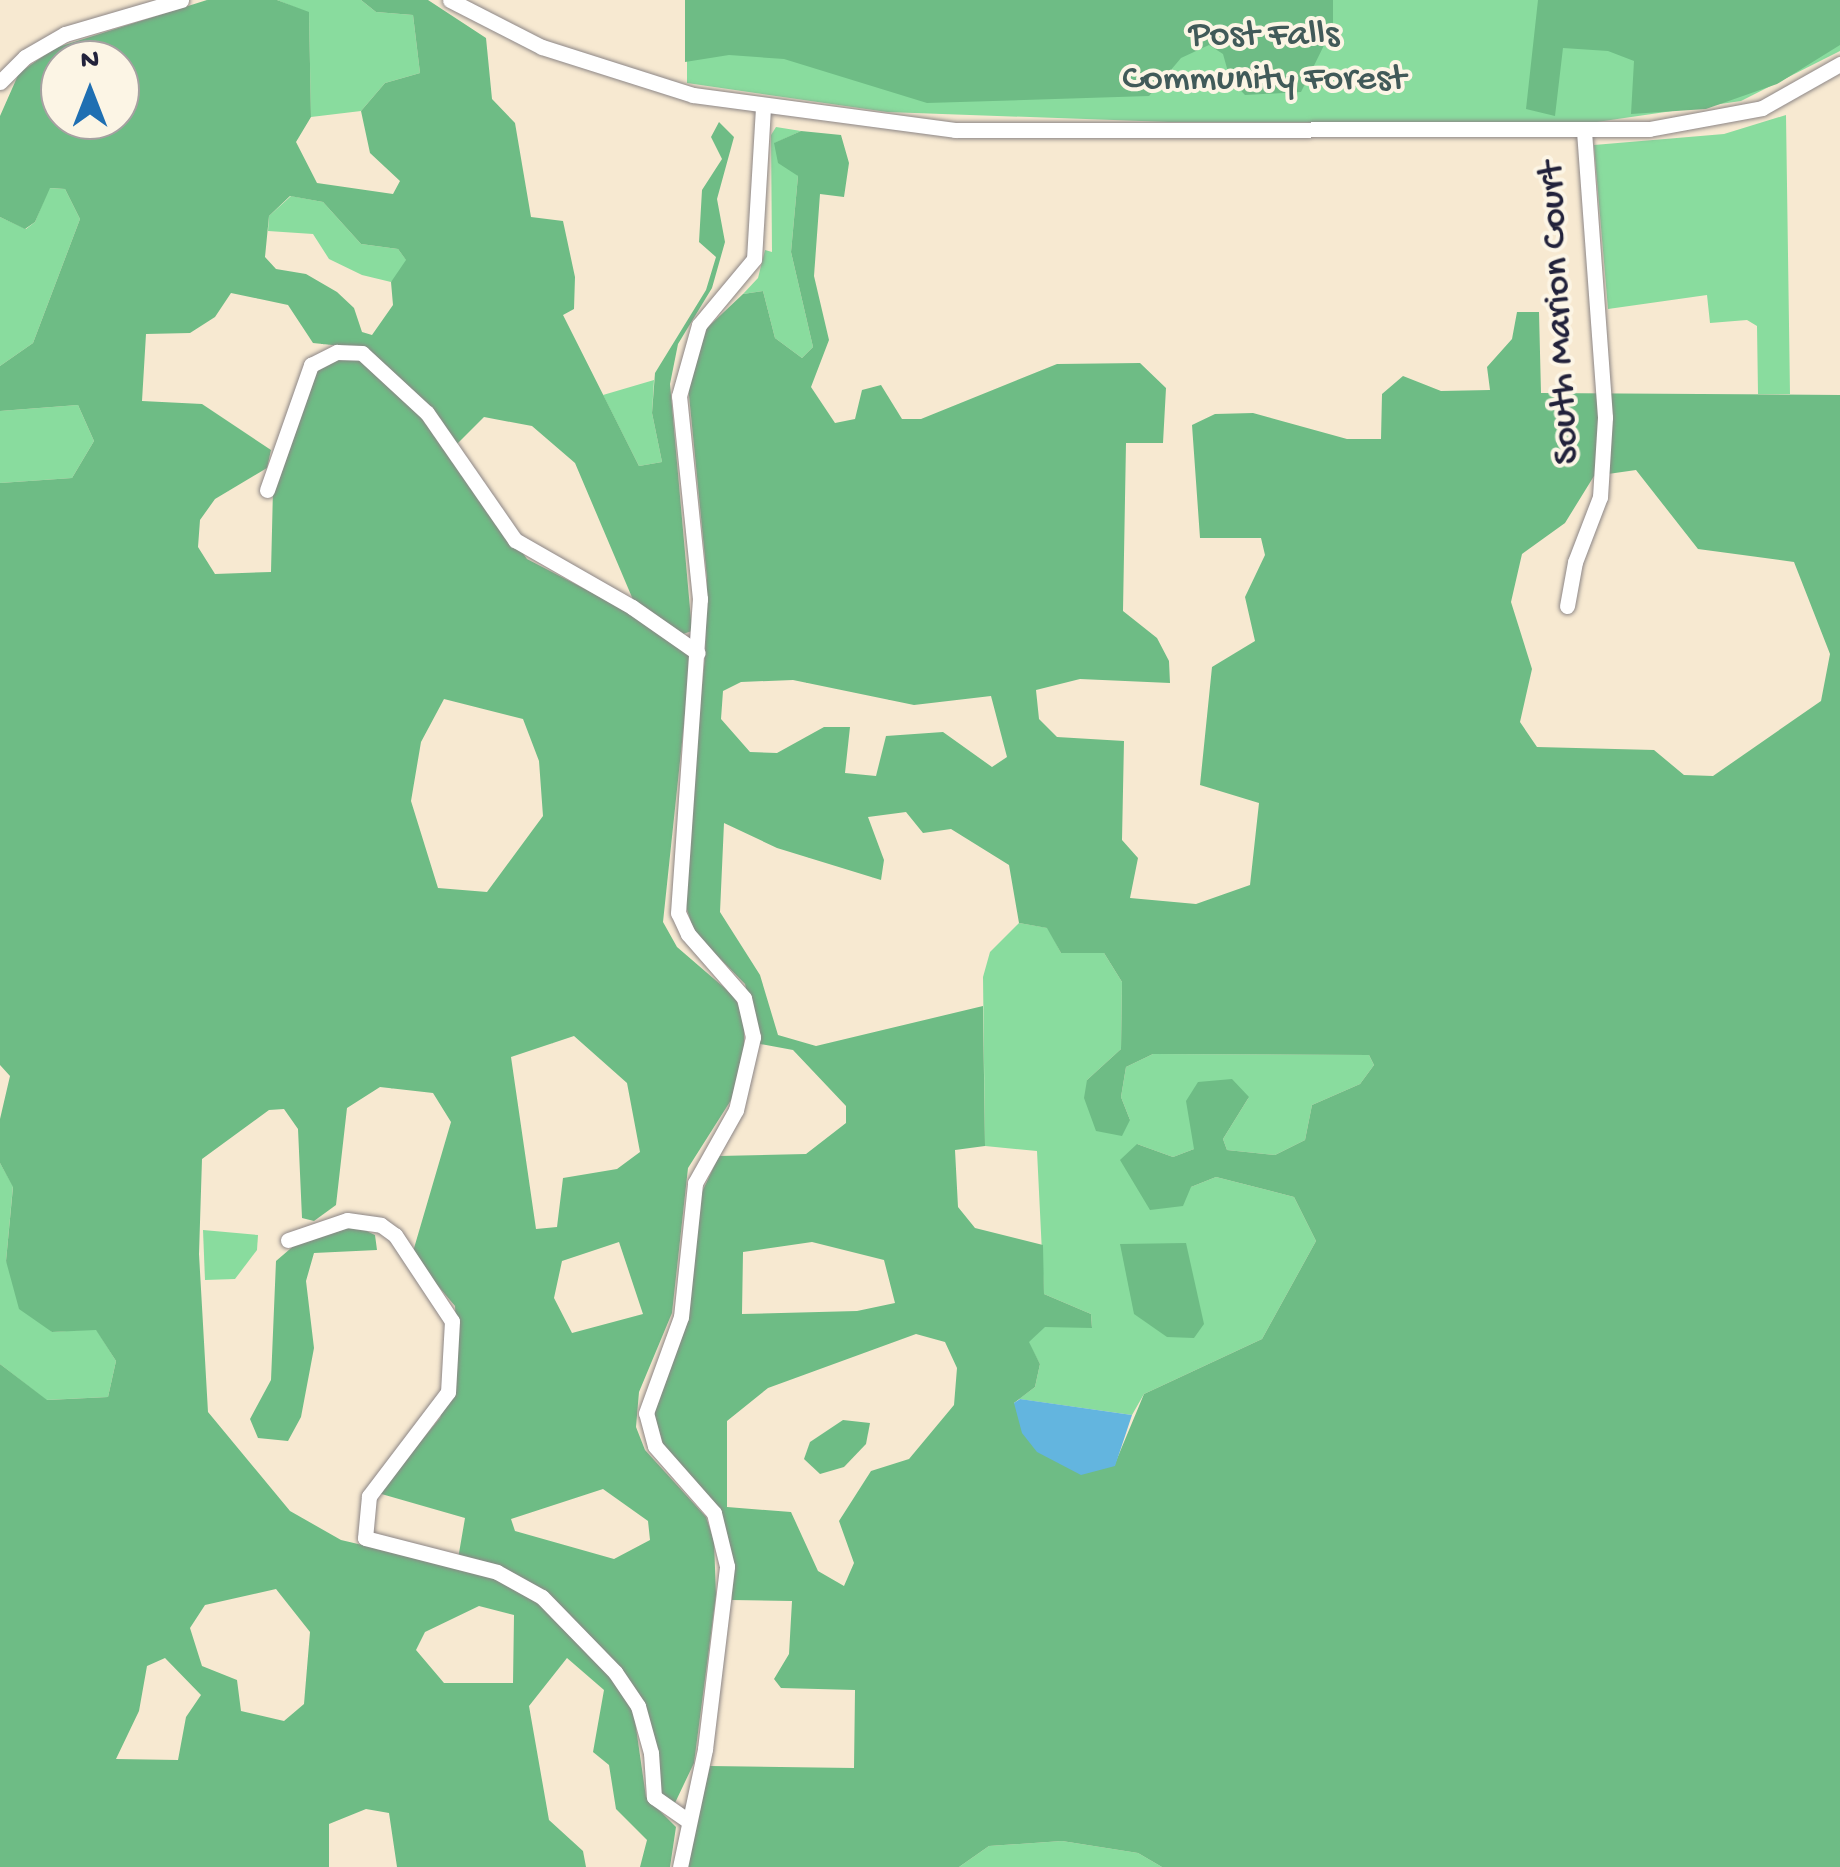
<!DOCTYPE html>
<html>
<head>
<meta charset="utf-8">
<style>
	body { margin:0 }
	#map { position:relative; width:1840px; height:1867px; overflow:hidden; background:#f7e9d1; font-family:"Gochi Hand",sans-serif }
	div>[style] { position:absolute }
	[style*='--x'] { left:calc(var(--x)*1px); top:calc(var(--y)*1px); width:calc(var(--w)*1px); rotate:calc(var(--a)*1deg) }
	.green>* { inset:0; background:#89dc9e }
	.forest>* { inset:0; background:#6ebc85 }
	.water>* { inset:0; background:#63b5df }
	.roads { filter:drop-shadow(0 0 2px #8c8686) drop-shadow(0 0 2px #8c8686) }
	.minor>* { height:15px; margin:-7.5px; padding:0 7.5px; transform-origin:7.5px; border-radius:7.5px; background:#fff }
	span { translate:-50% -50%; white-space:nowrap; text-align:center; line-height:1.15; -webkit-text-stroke:8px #fcf5e5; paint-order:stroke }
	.park-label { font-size:38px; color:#415a59 }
	.street-label { font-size:38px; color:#22223b }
	.north { position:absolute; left:40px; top:40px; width:100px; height:100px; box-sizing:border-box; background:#fcf5e5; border:2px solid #a5a1a1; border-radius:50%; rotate:0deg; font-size:28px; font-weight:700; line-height:40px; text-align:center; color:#22223b }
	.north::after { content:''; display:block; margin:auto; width:35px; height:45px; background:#1f6fb2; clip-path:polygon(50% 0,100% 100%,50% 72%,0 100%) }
</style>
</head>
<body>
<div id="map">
	<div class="green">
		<i style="clip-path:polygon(277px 0,361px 0,376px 12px,413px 15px,420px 73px,385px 83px,361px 111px,311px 117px,309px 13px)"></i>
		<i style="clip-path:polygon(687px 0,1840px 0,1840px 51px,1741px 101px,1590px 123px,1169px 122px,887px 112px,687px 83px)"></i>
		<i style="clip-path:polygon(1786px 115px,1790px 394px,1758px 394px,1757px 326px,1747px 320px,1710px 323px,1707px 295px,1608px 309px,1594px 145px,1724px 134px)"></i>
		<i style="clip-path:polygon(776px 127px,801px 131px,775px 143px,798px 176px,791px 252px,813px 347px,802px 358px,775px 338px,763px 291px,743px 294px,758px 278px,765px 250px,772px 252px,771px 135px)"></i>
		<i style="clip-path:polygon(49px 188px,65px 189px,80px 219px,33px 343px,0 366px,0 217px,26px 229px,35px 222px)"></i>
		<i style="clip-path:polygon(291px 196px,323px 202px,361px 244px,398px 249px,407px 261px,401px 272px,391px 282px,362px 275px,329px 259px,313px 234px,268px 231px,269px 216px)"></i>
		<i style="clip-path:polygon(654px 380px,652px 413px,662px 462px,639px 466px,603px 395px)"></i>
		<i style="clip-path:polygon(78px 405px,94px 441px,72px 478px,0 483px,0 411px)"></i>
		<i style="clip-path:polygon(1019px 923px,1048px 928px,1061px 953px,1104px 953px,1122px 982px,1121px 1049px,1087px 1080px,1130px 1120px,1121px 1097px,1126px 1067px,1153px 1054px,1369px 1055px,1374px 1065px,1360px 1084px,1312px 1105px,1305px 1140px,1275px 1155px,1227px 1150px,1223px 1139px,1249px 1097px,1194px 1149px,1173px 1157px,1137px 1144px,1191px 1187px,1216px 1177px,1294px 1197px,1316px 1241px,1262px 1339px,1144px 1394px,1132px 1415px,1019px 1399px,1035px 1387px,1040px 1364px,1028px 1342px,1044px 1327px,1092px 1327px,1091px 1314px,1044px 1294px,1037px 1151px,985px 1146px,983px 977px,990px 952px)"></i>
		<i style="clip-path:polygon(0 1163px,13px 1186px,6px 1261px,52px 1332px,96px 1329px,116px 1361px,108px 1397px,46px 1400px,0 1364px)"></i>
		<i style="clip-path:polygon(203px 1230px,258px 1235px,257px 1250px,235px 1279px,205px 1280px)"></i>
		<i style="clip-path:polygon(1062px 1841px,1138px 1853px,1162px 1867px,959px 1867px,989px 1846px)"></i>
	</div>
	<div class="forest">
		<i style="clip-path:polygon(evenodd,207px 0,277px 0,309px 12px,311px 117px,296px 142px,317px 183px,393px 194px,400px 181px,370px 153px,361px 111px,385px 83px,420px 73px,413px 15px,376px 12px,361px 0,428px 0,486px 38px,492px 99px,515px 123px,531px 217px,563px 221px,575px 277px,574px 309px,563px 315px,639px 466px,662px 462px,652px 413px,655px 373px,706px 290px,716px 257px,699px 242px,702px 190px,722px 159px,711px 137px,719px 122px,734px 137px,717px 199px,725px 242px,712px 288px,678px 344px,670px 384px,692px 631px,683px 634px,634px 602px,575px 463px,532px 426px,484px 417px,456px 445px,361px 348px,313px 343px,288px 305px,231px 293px,215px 317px,190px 333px,146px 334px,142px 401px,202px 404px,271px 450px,267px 468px,215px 499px,200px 520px,198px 547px,215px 574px,271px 572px,273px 489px,307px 377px,326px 359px,361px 359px,425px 419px,527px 559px,631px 613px,691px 657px,663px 922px,677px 947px,735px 997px,744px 1020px,744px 1057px,733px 1097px,688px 1168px,672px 1313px,639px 1392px,636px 1427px,645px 1450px,706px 1517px,714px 1541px,716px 1595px,694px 1763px,674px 1805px,658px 1795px,642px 1704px,545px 1595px,458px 1559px,465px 1518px,378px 1493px,440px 1418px,458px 1360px,455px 1306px,412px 1255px,451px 1122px,433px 1093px,380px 1087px,347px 1108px,336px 1205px,314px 1221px,302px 1218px,298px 1129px,284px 1109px,269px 1110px,202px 1159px,199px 1254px,208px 1412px,290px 1511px,341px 1540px,495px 1576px,541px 1602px,612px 1675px,633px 1707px,646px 1797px,676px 1827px,670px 1867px,640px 1867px,647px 1840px,616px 1809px,609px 1765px,593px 1752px,604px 1690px,567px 1658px,529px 1706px,549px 1820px,583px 1851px,586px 1867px,397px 1867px,389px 1813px,366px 1809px,329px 1824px,329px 1867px,0 1867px,0 1364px,47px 1400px,108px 1397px,116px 1361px,96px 1330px,52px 1332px,19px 1309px,6px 1261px,13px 1187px,0 1163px,0 1119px,10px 1076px,0 1065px,0 483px,72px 478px,94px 441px,78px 405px,0 411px,0 366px,33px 343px,80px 219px,65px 189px,50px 188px,35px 222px,25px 229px,0 217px,0 116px,19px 73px,55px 48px,207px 0,60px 60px,120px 60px,120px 120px,60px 120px,60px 60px,207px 0,290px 196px,323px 202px,361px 244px,398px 249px,406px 260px,391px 282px,393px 305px,372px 335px,362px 332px,354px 308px,337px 292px,306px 274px,276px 269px,265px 257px,269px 216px,290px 196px,207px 0,444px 699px,523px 719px,539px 761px,543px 816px,487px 892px,438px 888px,411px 801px,421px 742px,444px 699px,207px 0,574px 1036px,627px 1083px,640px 1152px,617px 1169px,563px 1178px,557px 1227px,536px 1229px,511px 1057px,574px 1036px,207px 0,619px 1242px,643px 1314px,572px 1333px,554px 1298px,562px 1261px,619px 1242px,207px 0,603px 1489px,648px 1521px,650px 1540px,614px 1559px,515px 1531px,511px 1519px,603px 1489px,207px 0,276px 1589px,310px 1632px,304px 1704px,284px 1721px,241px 1711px,237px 1680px,202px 1666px,190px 1628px,205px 1605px,276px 1589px,207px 0,479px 1606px,514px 1615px,513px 1683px,444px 1683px,416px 1650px,425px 1632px,479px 1606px,207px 0,165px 1658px,201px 1695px,186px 1717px,178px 1760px,116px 1759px,139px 1711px,147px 1666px,165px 1658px)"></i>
		<i style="clip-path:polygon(685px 0,1333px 0,1333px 27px,1301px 92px,1245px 95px,1230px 79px,1223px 54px,1209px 45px,1181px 58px,1149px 96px,927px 103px,784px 59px,729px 55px,685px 62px)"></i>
		<i style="clip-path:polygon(1538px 0,1840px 0,1840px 45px,1777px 84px,1706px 109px,1631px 114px,1634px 61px,1608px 51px,1563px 48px,1555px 116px,1526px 109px)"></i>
		<i style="clip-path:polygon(evenodd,801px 131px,841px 135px,849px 163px,844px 197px,820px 194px,814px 276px,829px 340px,811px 387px,835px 423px,855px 419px,862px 390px,881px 385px,902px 419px,921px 419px,1057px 364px,1140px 363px,1166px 388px,1163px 443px,1126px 443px,1123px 611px,1157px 638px,1169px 661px,1170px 683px,1080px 679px,1036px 690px,1039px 719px,1057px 737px,1124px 741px,1122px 840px,1138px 858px,1130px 898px,1196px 904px,1250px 885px,1259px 803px,1200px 785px,1212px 667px,1255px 641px,1245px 597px,1265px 555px,1261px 538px,1200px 538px,1192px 425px,1215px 414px,1253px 413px,1347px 439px,1381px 439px,1382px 394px,1403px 376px,1441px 391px,1490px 390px,1487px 367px,1512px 339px,1517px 312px,1539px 312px,1541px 393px,1840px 395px,1840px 1867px,1162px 1867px,1138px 1853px,1062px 1841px,989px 1846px,959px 1867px,686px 1867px,710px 1766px,854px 1768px,855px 1690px,781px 1688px,774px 1679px,789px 1654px,792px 1601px,732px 1600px,717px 1507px,663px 1444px,654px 1414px,687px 1318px,701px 1194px,719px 1156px,806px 1154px,846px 1123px,846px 1106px,793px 1050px,760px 1044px,745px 984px,694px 932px,681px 890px,705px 657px,707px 578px,688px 385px,707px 328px,743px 294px,763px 291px,775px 338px,802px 358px,813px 347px,791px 252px,798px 176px,778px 163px,774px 143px,801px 131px,1636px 470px,1698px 549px,1794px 562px,1830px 654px,1821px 701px,1713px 776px,1684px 775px,1654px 750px,1537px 747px,1520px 722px,1532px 669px,1511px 602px,1522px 554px,1565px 523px,1594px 476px,1636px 470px,801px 131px,793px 680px,914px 705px,991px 696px,1007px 757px,992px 767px,943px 732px,886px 736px,876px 776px,845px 773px,850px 727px,824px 727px,777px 753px,750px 752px,721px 719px,723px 691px,741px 682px,793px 680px,801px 131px,906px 812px,923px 833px,951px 829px,1009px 865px,1019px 923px,1047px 928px,1061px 953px,1104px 953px,1122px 982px,1121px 1049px,1087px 1080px,1084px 1098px,1096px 1131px,1122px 1136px,1130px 1120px,1121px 1097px,1126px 1067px,1153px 1054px,1369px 1055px,1374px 1065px,1360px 1084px,1312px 1105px,1305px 1140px,1275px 1155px,1227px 1150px,1223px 1139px,1249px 1097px,1232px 1079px,1198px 1082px,1186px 1101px,1194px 1149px,1173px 1157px,1137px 1144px,1120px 1160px,1150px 1210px,1183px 1206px,1191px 1187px,1216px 1177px,1294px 1197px,1316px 1241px,1262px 1339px,1144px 1394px,1114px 1466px,1014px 1403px,1035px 1387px,1040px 1364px,1029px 1342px,1045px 1327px,1092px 1328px,1091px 1314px,1044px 1294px,1043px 1245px,975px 1228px,958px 1207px,955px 1150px,985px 1146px,983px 1006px,816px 1046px,778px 1035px,760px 975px,720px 912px,724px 823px,777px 848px,881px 880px,884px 860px,868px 817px,906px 812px,801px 131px,812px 1242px,884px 1260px,895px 1303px,857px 1311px,742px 1314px,743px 1252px,812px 1242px,801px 131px,916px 1334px,945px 1342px,957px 1368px,954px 1405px,909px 1459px,871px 1471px,839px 1521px,854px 1563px,844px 1586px,818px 1571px,791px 1512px,727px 1507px,727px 1421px,768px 1388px,916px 1334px)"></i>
		<i style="clip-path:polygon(356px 1226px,375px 1235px,377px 1250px,314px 1253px,306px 1281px,314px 1348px,301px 1417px,288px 1441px,258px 1438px,250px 1419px,271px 1380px,276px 1261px,304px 1237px)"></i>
		<i style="clip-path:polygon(1186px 1243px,1204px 1324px,1194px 1338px,1167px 1337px,1134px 1314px,1120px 1244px)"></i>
		<i style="clip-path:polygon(843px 1420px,870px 1423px,866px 1444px,844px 1467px,820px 1474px,804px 1459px,810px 1442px)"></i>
	</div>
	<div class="water">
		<i style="clip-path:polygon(1020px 1399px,1132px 1415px,1115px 1466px,1081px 1475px,1037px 1452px,1022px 1433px,1014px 1403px)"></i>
	</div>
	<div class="roads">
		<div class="minor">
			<i style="--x:450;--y:0;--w:103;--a:27.1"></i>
			<i style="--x:542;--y:47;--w:158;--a:17.6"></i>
			<i style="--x:693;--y:95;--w:264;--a:7.6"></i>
			<i style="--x:955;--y:130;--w:694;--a:-0.08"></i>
			<i style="--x:1649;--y:129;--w:115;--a:-10.5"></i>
			<i style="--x:1762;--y:108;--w:90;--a:-29.4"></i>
			<i style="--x:0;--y:82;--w:35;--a:-45"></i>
			<i style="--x:25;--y:57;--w:46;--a:-29.9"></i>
			<i style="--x:65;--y:34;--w:121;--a:-16.3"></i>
			<i style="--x:267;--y:490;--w:133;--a:-70.6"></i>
			<i style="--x:311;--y:365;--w:29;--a:-27"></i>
			<i style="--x:337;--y:352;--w:25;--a:2"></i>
			<i style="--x:362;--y:353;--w:88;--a:42.7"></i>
			<i style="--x:427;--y:413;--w:155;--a:55.3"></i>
			<i style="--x:515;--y:540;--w:135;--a:29.8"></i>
			<i style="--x:632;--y:607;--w:80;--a:34.9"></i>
			<i style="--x:1567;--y:606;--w:45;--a:-79.7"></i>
			<i style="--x:1575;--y:562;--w:70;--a:-69"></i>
			<i style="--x:1600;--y:497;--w:80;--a:-86.4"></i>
			<i style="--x:1605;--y:417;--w:288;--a:-94.2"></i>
			<i style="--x:288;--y:1240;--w:62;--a:-18.7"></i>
			<i style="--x:347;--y:1220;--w:34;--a:8"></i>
			<i style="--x:381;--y:1225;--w:17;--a:36"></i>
			<i style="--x:395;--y:1235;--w:103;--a:56.5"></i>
			<i style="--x:452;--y:1321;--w:71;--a:93.2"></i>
			<i style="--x:448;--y:1392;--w:131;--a:127.2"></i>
			<i style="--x:369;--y:1496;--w:42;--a:95.4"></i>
			<i style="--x:365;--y:1538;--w:136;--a:14.4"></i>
			<i style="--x:497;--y:1572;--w:51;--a:29.1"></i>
			<i style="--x:542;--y:1597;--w:105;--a:45.8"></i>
			<i style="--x:615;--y:1672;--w:41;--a:55.9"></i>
			<i style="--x:638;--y:1706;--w:49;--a:74.5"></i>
			<i style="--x:651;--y:1753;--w:44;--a:86.1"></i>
			<i style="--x:654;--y:1797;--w:40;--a:34.9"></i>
			<i style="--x:680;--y:1867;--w:121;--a:-78"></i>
			<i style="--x:705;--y:1749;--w:184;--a:-83.1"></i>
			<i style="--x:727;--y:1566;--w:55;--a:-103.8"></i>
			<i style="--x:714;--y:1513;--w:89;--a:-131.4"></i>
			<i style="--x:655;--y:1446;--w:34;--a:-105"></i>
			<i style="--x:646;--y:1413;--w:102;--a:-70"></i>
			<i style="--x:681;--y:1317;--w:135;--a:-84"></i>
			<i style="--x:695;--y:1183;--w:84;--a:-60.7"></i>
			<i style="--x:736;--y:1110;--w:75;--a:-76.9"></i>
			<i style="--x:753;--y:1037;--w:40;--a:-103"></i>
			<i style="--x:744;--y:998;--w:85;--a:-131.2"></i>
			<i style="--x:688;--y:934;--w:23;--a:-115"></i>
			<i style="--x:678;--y:913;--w:315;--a:-86"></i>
			<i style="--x:700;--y:599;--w:204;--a:-95.9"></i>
			<i style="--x:679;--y:396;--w:74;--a:-74.3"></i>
			<i style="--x:699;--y:325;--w:86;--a:-50.2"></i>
			<i style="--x:754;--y:259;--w:151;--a:-86.6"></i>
		</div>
	</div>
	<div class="park-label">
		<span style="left:1264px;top:59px">Post Falls<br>Community Forest</span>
	</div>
	<div class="street-label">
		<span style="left:1561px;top:313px;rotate:-93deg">South Marion Court</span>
	</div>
	<div class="north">N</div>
</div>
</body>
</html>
